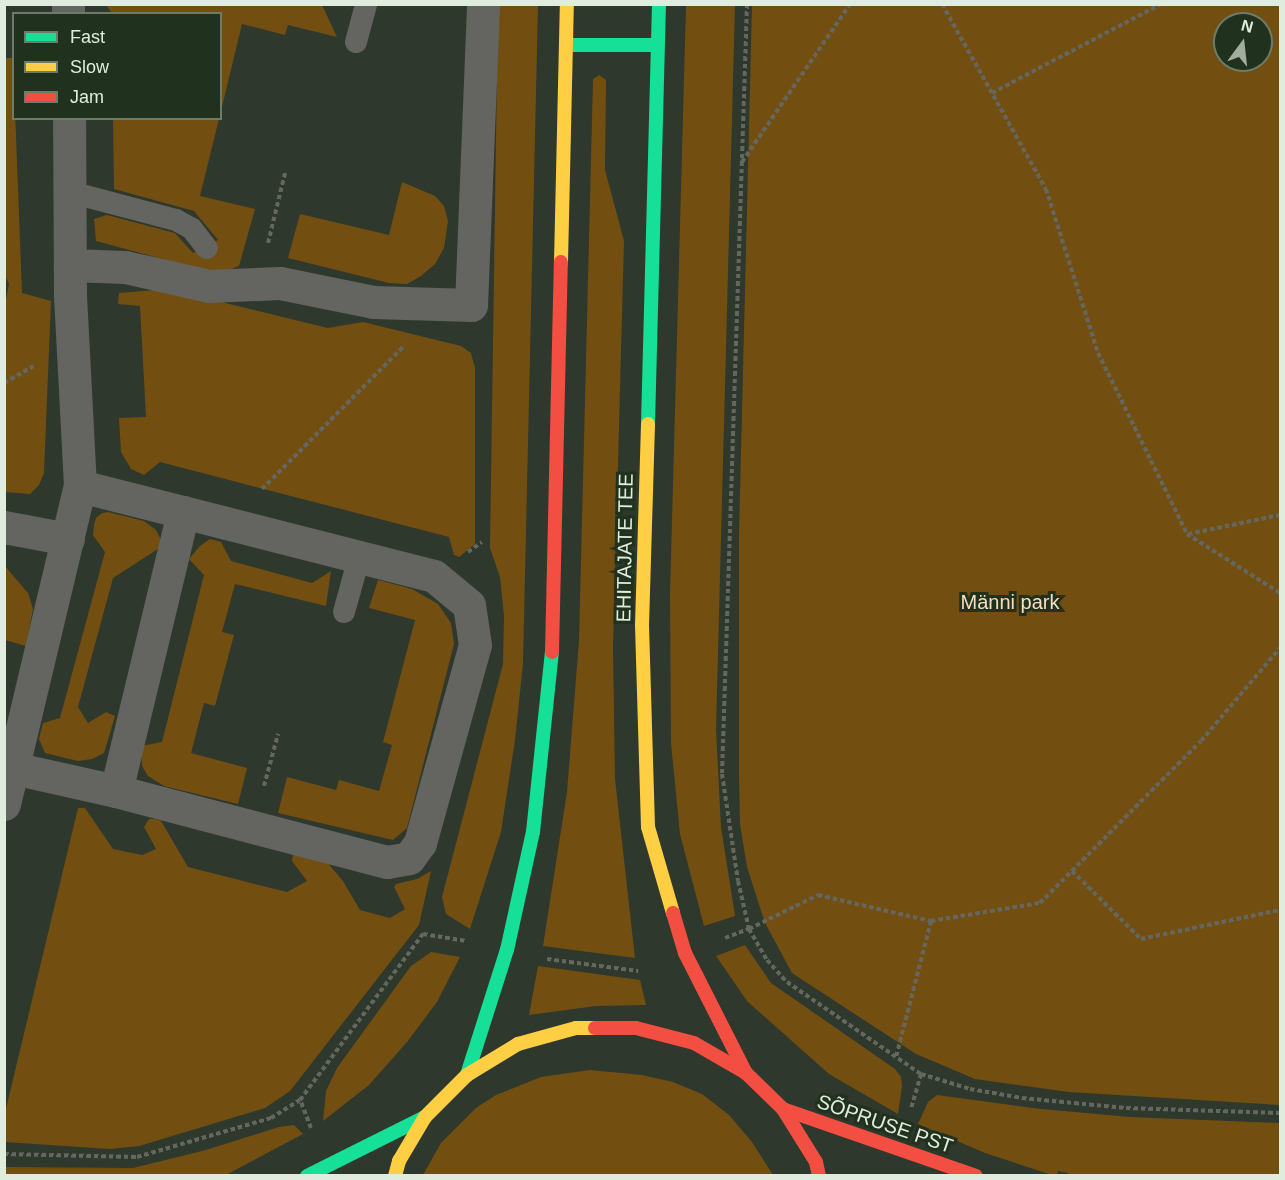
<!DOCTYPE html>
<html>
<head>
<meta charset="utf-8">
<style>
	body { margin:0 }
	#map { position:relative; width:1285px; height:1180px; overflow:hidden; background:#2e382c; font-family:Arial,sans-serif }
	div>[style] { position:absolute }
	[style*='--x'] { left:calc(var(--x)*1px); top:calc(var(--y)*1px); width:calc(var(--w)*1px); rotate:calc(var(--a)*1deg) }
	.green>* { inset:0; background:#724f11 }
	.path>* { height:4px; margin-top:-2px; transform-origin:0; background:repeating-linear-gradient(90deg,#646760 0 4.5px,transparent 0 7.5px) }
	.lane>* { height:22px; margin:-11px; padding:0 11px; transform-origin:11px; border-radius:11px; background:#646560 }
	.street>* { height:33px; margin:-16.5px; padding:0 16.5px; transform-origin:16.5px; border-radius:16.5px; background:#646560 }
	.fast>* { height:14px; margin:-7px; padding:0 7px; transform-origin:7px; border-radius:7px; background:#16e098 }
	.slow>* { height:14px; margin:-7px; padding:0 7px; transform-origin:7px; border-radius:7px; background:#ffcf43 }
	.jam>* { height:14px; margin:-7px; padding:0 7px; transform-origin:7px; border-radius:7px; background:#f24e42 }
	span { translate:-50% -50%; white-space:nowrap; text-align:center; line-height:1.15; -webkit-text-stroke:6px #20321d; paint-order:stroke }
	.street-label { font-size:20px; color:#e0ecde }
	.park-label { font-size:20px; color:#f8debf }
	.frame { position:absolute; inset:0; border:6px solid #e0ecde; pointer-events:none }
	.legend { position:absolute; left:12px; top:12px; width:210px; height:108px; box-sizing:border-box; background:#20321d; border:2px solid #6d7c6a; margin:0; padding:8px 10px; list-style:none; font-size:18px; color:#e0ecde }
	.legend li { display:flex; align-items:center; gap:12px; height:30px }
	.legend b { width:30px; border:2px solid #6d7c6a }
	.north { position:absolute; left:1213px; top:12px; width:60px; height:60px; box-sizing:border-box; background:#20321d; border:2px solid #6d7c6a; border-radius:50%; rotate:15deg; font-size:16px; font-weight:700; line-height:24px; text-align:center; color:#e0ecde }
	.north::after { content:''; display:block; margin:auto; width:21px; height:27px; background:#a2ada0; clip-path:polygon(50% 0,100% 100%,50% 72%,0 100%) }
</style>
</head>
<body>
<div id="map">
	<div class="green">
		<i style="clip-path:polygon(106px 5px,322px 5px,337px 37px,288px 25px,285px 35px,242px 24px,221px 111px,220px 14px,112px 13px)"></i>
		<i style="clip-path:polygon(498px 5px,538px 5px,523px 663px,515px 740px,501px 832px,470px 929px,446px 914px,442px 897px,503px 664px,504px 616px,500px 577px,490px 548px)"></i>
		<i style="clip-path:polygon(686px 5px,735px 5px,716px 729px,721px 827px,735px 916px,704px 926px,680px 834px,671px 743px,670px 594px)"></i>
		<i style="clip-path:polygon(evenodd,752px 5px,1280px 5px,1280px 1105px,1069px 1092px,975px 1079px,916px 1054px,792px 973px,765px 923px,747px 867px,740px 824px,739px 777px,739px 534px,752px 5px,1225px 24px,1261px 24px,1261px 60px,1225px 60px,1225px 24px)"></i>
		<i style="clip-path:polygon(5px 58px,13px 58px,22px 293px,51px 301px,44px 473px,39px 485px,30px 494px,5px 492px,4px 309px,9px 284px,4px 273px)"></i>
		<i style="clip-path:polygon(599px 75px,606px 80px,605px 170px,624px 241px,613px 648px,615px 779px,635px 958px,543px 946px,567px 792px,579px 641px,593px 79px)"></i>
		<i style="clip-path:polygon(113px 119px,219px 119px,200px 196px,255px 209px,239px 266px,218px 274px,96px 241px,94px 219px,107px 215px,175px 233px,193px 253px,218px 240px,194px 211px,114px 189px)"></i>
		<i style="clip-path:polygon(402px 182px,435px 196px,444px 206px,448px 221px,444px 248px,435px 264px,421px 276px,407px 284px,389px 283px,288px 258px,300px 214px,389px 235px)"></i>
		<i style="clip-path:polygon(168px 289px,328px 328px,363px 322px,461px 346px,471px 353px,475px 368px,475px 544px,459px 557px,454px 555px,449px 537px,160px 462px,144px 475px,131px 469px,121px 452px,119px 418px,146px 417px,140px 306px,118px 304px,119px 293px)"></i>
		<i style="clip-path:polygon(108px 512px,144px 521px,156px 530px,161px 540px,158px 549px,113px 578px,78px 707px,88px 723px,106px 712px,115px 716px,104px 753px,92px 759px,78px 761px,45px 753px,39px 739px,43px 723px,60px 718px,105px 552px,93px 535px,94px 525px,96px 518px,102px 513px)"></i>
		<i style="clip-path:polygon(210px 539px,221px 542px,231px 561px,312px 583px,331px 571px,326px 606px,235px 584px,222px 632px,234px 635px,215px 706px,204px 703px,191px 753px,247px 768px,238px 804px,164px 786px,148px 776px,142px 766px,141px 746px,162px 742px,204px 575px,189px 559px,200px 546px)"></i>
		<i style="clip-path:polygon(4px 565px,28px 593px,33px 609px,26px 646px,5px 640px)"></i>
		<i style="clip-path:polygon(378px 580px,412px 589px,438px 604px,451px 623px,454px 644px,407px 828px,393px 840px,278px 813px,287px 777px,336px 790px,339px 780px,379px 791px,392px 745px,383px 742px,415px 620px,369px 608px)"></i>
		<i style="clip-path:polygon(78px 808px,85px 808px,113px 849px,142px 855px,156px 849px,144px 827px,149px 819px,155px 819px,161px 821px,188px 867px,287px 892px,307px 881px,292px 861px,293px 854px,325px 860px,343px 881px,360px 910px,390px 918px,405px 909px,394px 887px,396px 884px,417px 879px,431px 871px,419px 925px,290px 1091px,265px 1108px,139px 1146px,110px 1149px,5px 1142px,5px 1113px)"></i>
		<i style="clip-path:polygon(745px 945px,771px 983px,895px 1069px,901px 1077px,902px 1086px,898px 1114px,829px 1074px,747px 1001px,716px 956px)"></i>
		<i style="clip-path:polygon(431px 952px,460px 957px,437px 1002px,407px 1042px,369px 1085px,323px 1121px,326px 1091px,337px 1068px,411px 966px)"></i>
		<i style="clip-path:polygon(538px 966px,640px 980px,646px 1005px,596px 1006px,529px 1015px)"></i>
		<i style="clip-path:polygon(590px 1070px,642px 1075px,673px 1082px,702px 1094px,729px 1115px,752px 1142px,773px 1175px,423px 1175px,441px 1143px,476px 1108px,496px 1095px,541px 1077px)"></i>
		<i style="clip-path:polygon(937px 1095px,1041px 1109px,1130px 1117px,1280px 1123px,1280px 1175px,1068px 1176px,1068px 1173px,1058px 1171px,1057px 1175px,1052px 1175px,985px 1153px,918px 1124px,928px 1102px)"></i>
		<i style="clip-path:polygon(294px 1125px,303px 1134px,226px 1175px,5px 1175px,5px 1167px,133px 1168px,206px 1150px,279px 1127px)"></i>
	</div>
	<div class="path">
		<i style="--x:747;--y:4;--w:770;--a:91.86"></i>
		<i style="--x:722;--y:774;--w:108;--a:81.5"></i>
		<i style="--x:738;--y:881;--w:49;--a:77.1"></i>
		<i style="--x:749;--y:929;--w:77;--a:-26.2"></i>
		<i style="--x:818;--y:895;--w:116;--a:13"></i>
		<i style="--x:931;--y:921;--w:140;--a:104.4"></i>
		<i style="--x:942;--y:4;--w:212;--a:60.7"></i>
		<i style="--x:1046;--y:189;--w:172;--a:72.4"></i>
		<i style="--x:1098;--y:353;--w:202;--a:63.8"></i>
		<i style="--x:1187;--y:534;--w:110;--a:32.4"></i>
		<i style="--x:992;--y:93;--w:191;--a:-27.8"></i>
		<i style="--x:742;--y:162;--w:191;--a:-55.6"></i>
		<i style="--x:268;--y:243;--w:72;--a:-76.3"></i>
		<i style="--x:4;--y:383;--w:34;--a:-30"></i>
		<i style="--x:262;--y:489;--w:203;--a:-45.2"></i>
		<i style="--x:1188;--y:534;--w:94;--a:-11.7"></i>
		<i style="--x:468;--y:552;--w:17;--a:-36"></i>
		<i style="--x:264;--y:786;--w:54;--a:-74.9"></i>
		<i style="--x:1072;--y:871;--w:97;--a:44.6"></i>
		<i style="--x:1141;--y:939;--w:142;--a:-11.8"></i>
		<i style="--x:931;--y:921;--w:110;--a:-9.4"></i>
		<i style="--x:1040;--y:903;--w:228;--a:-45.2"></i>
		<i style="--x:1201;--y:741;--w:122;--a:-49.7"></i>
		<i style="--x:725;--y:938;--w:26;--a:-21"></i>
		<i style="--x:749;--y:929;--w:36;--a:60"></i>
		<i style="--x:767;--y:960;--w:30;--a:48"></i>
		<i style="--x:787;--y:982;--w:163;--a:34.5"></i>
		<i style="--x:921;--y:1074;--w:35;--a:106"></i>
		<i style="--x:547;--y:959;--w:92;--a:7.5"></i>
		<i style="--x:921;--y:1074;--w:51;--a:17"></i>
		<i style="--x:970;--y:1089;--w:53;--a:9.8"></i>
		<i style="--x:1022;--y:1098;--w:104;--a:5.5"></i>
		<i style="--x:1126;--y:1108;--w:154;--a:1.9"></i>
		<i style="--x:311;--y:1128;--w:30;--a:-111"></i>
		<i style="--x:300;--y:1100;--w:207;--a:-53.5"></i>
		<i style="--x:423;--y:934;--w:44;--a:9.2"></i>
		<i style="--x:4;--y:1154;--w:133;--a:1.3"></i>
		<i style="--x:137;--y:1157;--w:140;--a:-16.2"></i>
		<i style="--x:271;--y:1118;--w:34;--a:-32"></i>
	</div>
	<div class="lane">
		<i style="--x:356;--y:42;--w:39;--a:-75"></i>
		<i style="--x:70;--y:192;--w:110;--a:14.8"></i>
		<i style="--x:176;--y:220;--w:18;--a:29"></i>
		<i style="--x:192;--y:229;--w:24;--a:52"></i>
		<i style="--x:344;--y:612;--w:56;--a:-74.5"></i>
	</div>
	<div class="street">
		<i style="--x:68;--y:4;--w:10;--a:90"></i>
		<i style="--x:70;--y:265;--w:55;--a:2.1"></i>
		<i style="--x:125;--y:267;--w:86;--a:12.7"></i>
		<i style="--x:209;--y:286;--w:71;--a:-2.4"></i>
		<i style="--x:280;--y:283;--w:95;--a:11.5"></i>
		<i style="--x:373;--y:302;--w:98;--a:1.8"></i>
		<i style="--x:471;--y:305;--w:301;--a:-87.7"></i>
		<i style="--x:80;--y:486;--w:106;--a:14.2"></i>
		<i style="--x:4;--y:527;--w:65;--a:10.6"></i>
		<i style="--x:13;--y:768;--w:106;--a:12.6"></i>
		<i style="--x:116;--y:791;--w:280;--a:14.7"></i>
		<i style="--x:387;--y:862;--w:22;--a:-10"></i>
		<i style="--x:409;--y:858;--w:19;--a:-54"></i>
		<i style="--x:420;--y:843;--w:205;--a:-74.5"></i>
		<i style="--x:475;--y:645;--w:40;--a:-98.5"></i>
		<i style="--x:469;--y:605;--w:45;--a:-140.4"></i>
		<i style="--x:434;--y:576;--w:259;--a:-165.7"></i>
		<i style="--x:183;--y:512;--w:287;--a:103.5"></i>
		<i style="--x:4;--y:804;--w:327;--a:-76.6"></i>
		<i style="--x:80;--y:486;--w:192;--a:-93"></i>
		<i style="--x:70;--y:294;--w:176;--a:-90.3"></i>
	</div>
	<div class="fast">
		<i style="--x:566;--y:45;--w:91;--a:0"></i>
		<i style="--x:648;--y:424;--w:420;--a:-88.5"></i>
		<i style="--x:467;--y:1075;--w:131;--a:-72.3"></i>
		<i style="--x:507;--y:950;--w:121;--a:-77.6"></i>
		<i style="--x:533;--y:832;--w:181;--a:-84"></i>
		<i style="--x:307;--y:1176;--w:132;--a:-26.6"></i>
	</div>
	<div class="slow">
		<i style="--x:561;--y:262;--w:258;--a:-88.7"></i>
		<i style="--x:648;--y:424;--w:201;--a:91.7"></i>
		<i style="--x:642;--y:625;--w:202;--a:88.3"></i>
		<i style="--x:648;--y:827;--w:90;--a:73.8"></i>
		<i style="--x:395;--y:1176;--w:16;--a:-75"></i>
		<i style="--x:399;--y:1161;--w:51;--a:-59.4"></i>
		<i style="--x:425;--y:1117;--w:59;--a:-45"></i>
		<i style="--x:467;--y:1075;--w:60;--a:-31.3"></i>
		<i style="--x:518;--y:1044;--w:60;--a:-15.4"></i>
		<i style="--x:576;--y:1028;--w:19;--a:0"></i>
	</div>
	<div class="jam">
		<i style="--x:552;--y:652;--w:390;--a:-88.7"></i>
		<i style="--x:673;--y:913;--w:42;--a:73.3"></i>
		<i style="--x:685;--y:953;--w:135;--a:63.1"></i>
		<i style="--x:595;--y:1028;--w:41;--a:0"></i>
		<i style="--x:636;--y:1028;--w:60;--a:14.5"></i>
		<i style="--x:694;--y:1043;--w:60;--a:30"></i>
		<i style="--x:746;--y:1073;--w:52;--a:44.2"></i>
		<i style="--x:783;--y:1109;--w:62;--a:58.1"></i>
		<i style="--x:816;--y:1162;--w:14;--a:78"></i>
		<i style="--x:783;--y:1109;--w:204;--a:19.1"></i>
	</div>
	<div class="street-label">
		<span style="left:625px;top:548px;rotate:-89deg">EHITAJATE TEE</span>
		<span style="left:885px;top:1124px;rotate:19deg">SÕPRUSE PST</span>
	</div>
	<div class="park-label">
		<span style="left:1010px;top:602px">Männi park</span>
	</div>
	<div class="frame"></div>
	<ul class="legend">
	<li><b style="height:8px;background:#16e098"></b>Fast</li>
	<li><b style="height:8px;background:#ffcf43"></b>Slow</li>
	<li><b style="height:8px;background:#f24e42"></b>Jam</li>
	</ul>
	<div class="north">N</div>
</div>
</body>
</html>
